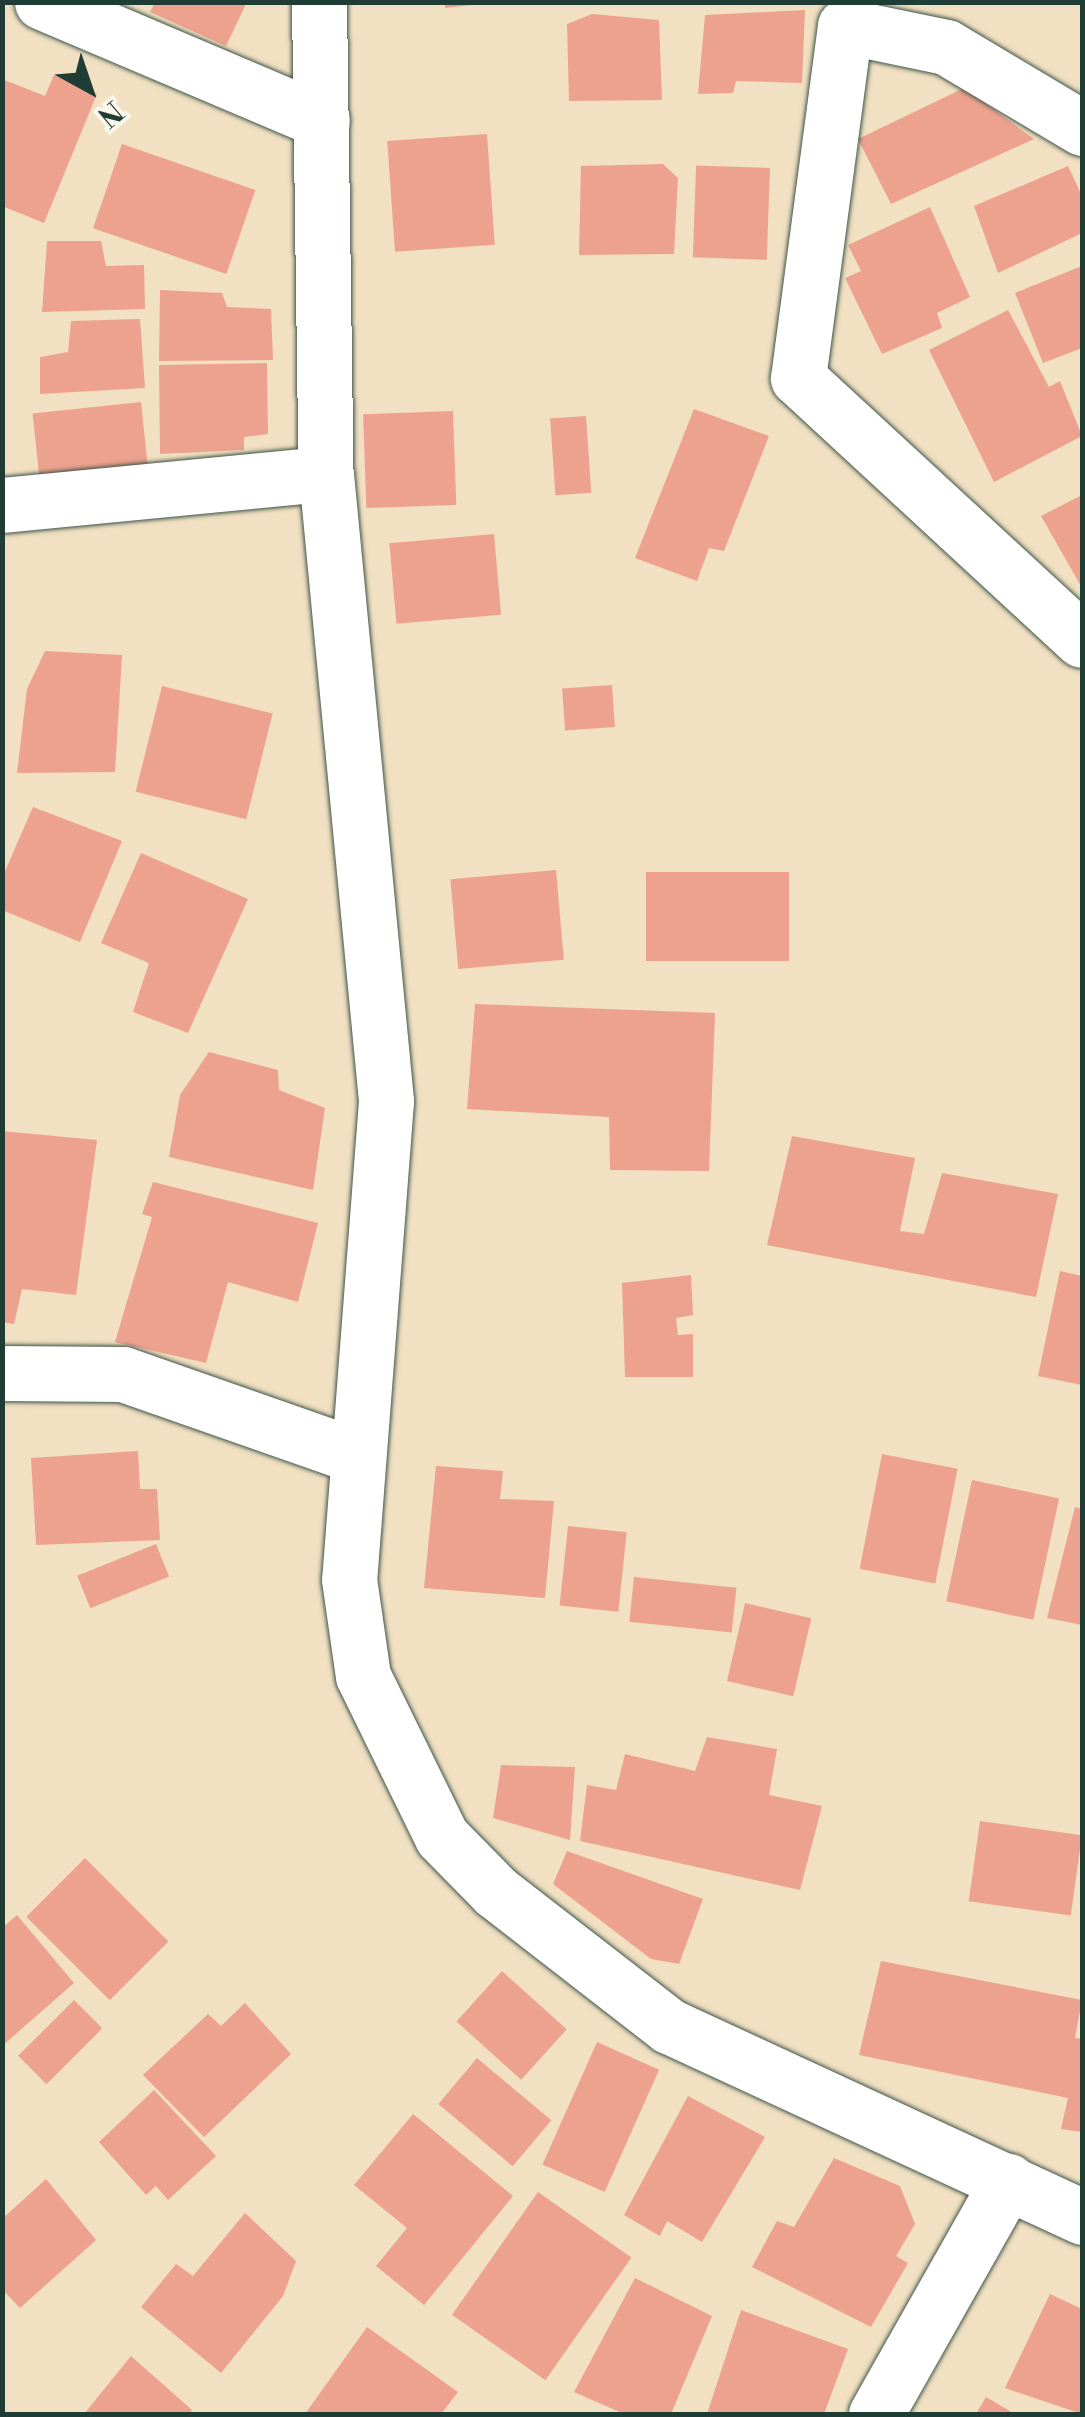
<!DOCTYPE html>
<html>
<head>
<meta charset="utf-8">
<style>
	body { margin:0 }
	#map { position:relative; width:1085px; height:2417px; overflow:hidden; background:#f1e0c2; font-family:"Libre Bodoni",serif }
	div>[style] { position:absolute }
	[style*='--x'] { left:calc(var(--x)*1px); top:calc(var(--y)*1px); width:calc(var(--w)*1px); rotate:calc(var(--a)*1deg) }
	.building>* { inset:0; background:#eda28f; transform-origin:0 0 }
	.roads { filter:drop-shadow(0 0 2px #3e5549) drop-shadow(0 0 2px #3e5549) }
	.minor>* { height:55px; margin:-27.5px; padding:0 27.5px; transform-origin:27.5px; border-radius:27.5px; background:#fff }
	span { translate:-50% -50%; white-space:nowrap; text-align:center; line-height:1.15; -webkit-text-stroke:9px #fbf7ec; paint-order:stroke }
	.frame { position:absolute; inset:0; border:5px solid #1f3d34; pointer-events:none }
	.north { position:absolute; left:40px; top:40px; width:100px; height:100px; -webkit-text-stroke:8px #fbf7ec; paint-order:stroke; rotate:140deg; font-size:28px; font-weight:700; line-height:40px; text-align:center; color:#1f3d34 }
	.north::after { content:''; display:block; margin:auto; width:35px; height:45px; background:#1f3d34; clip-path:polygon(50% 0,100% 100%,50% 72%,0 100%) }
</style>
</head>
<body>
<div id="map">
	<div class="building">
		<i style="clip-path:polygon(155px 2px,247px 2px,226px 46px,150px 12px)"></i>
		<i style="clip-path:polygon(445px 2px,499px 2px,445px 8px)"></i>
		<i style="clip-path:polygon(805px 10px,802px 83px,736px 81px,733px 93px,698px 94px,705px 15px)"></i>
		<i style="clip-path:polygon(592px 14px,659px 20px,662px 100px,569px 101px,567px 24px)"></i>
		<i style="clip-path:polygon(54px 75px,97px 94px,44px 223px,2px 206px,2px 79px,45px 96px)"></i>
		<i style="clip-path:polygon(964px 88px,1034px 139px,891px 204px,858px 139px)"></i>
		<i style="left:487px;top:134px;width:111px;height:100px;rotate:86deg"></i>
		<i style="left:122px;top:144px;width:141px;height:89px;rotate:19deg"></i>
		<i style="clip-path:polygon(663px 164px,678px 178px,674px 254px,579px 255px,581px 166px)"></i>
		<i style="clip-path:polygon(1068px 166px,1082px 196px,1082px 233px,998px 273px,974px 206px)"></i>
		<i style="left:770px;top:168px;width:92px;height:74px;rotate:92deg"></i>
		<i style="clip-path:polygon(930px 207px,970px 297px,937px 313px,942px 328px,882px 354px,845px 278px,861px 271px,848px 245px)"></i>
		<i style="clip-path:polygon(47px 241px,101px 241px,106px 266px,144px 265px,145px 309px,42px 312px)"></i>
		<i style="clip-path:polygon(1082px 266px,1082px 348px,1043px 363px,1015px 293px)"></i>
		<i style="clip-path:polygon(160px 290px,222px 293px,227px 307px,271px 309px,273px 360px,159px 361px)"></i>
		<i style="clip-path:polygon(1008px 310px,1049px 387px,1060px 381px,1082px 436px,994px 482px,929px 350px)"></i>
		<i style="clip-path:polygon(140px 319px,145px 388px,40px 394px,40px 357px,68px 352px,71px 321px)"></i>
		<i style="clip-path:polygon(267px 363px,268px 434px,244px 437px,244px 450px,160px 454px,159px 365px)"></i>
		<i style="left:141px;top:402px;width:63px;height:109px;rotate:84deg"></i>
		<i style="clip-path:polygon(694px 409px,769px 436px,724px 551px,709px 548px,697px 581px,635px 558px)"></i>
		<i style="left:453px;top:411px;width:94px;height:90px;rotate:88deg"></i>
		<i style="left:586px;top:416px;width:77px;height:36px;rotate:86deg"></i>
		<i style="clip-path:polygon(1082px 495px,1082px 588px,1041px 516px)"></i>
		<i style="left:494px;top:534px;width:81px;height:105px;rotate:85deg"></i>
		<i style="clip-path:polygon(45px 651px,122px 655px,115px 772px,17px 773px,27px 689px)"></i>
		<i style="left:612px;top:685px;width:42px;height:50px;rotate:86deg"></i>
		<i style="left:162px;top:686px;width:114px;height:109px;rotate:14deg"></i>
		<i style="clip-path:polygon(33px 807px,122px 841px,80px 942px,2px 910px,2px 878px)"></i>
		<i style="clip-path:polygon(141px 853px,248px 899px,188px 1033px,133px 1012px,149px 963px,101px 943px)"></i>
		<i style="left:556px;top:870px;width:90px;height:106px;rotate:85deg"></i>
		<i style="left:646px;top:872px;width:143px;height:89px"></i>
		<i style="clip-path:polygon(475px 1004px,715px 1013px,709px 1171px,610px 1170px,609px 1117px,467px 1109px)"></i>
		<i style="clip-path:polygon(209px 1052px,278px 1070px,279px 1090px,325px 1108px,313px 1190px,169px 1157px,180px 1095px)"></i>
		<i style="clip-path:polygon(2px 1131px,97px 1140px,76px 1295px,22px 1289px,14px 1324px,2px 1322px)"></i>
		<i style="clip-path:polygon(792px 1136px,915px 1158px,900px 1231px,924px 1234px,942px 1173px,1058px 1194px,1036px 1297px,767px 1245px)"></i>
		<i style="clip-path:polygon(153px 1182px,318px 1223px,298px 1302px,228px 1282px,206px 1363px,115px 1342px,152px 1217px,142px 1214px)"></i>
		<i style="clip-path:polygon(1060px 1271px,1082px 1276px,1082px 1385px,1038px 1376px)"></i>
		<i style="clip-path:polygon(691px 1275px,693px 1315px,676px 1318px,678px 1335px,693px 1334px,693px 1377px,625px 1377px,622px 1283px)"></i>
		<i style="clip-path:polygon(138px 1451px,140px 1489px,157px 1489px,160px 1540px,36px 1545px,31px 1458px)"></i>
		<i style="left:882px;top:1454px;width:77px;height:117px;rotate:11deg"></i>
		<i style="clip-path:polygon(436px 1466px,503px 1471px,500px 1499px,554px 1501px,545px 1598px,424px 1588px)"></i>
		<i style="left:972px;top:1480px;width:89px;height:124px;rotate:12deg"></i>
		<i style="clip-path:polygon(1075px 1507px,1082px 1509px,1082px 1625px,1047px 1618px)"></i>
		<i style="left:568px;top:1526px;width:59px;height:80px;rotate:6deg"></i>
		<i style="left:156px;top:1544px;width:35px;height:85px;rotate:68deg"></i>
		<i style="left:634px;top:1577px;width:103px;height:45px;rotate:6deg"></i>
		<i style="left:745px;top:1603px;width:68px;height:80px;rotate:13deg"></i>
		<i style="clip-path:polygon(707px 1737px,777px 1749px,769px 1795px,822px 1806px,800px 1890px,580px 1841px,587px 1785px,616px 1790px,625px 1754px,695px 1771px)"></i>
		<i style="clip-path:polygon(501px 1765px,575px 1767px,570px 1840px,493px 1818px)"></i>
		<i style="left:980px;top:1821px;width:103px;height:81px;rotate:8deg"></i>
		<i style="clip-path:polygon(567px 1851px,703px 1899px,679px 1964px,651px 1959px,553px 1884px)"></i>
		<i style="left:85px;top:1858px;width:118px;height:83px;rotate:45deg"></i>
		<i style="clip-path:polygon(17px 1915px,74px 1983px,2px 2046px,2px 1928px)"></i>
		<i style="clip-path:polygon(881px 1961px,1082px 2000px,1075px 2038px,1082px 2039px,1082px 2132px,1061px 2129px,1068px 2098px,859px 2055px)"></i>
		<i style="left:502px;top:1971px;width:87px;height:68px;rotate:42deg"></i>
		<i style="left:74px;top:2000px;width:40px;height:79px;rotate:45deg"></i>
		<i style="clip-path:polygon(245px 2003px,291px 2054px,204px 2137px,143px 2075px,208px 2014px,221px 2026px)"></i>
		<i style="left:597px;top:2042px;width:68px;height:134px;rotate:24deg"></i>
		<i style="left:477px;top:2058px;width:97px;height:60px;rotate:40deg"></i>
		<i style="clip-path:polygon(154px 2090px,216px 2156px,168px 2200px,156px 2186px,146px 2195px,99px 2142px)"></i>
		<i style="clip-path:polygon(688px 2096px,765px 2137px,702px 2242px,667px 2221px,660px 2236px,624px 2215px)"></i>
		<i style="clip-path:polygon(413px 2114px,513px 2196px,424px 2305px,376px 2266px,407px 2228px,354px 2185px)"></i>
		<i style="clip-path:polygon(834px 2158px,900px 2186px,915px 2224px,896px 2256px,908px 2263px,871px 2327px,752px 2267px,777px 2221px,794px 2227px)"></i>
		<i style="clip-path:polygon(46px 2179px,96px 2240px,20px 2308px,2px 2289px,2px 2219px)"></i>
		<i style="left:538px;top:2192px;width:114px;height:150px;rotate:35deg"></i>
		<i style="clip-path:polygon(245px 2213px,296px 2261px,283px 2296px,221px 2373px,141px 2307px,176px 2264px,193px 2276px)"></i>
		<i style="clip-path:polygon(635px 2278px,712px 2316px,671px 2414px,624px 2414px,574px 2392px)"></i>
		<i style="clip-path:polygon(1050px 2294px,1082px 2309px,1082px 2414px,1005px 2388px)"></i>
		<i style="clip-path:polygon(741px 2310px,848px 2349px,824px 2414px,707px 2414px)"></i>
		<i style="clip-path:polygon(367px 2327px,458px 2392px,441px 2414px,305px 2414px)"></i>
		<i style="clip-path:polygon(131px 2356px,192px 2410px,189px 2414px,84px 2414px)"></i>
		<i style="clip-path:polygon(986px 2397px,1015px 2414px,976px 2414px)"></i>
	</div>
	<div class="roads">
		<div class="minor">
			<i style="--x:42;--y:2;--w:304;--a:23"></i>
			<i style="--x:319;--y:2;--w:472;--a:89.2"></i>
			<i style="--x:326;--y:474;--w:630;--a:84.53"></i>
			<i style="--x:386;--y:1101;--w:479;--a:94.4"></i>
			<i style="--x:349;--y:1579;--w:98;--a:81.8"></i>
			<i style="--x:363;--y:1676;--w:179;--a:63.9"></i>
			<i style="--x:442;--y:1837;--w:77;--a:45.5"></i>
			<i style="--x:496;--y:1892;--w:219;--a:37.8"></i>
			<i style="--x:669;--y:2026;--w:455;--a:24.8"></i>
			<i style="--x:1082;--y:128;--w:158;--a:-149.2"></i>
			<i style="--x:946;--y:47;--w:103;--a:-168.3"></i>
			<i style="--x:845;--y:26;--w:355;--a:97.6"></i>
			<i style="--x:798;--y:378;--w:386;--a:42.7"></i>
			<i style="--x:2;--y:505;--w:325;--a:-5.5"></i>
			<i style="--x:2;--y:1373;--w:121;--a:0.5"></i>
			<i style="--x:123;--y:1374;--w:245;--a:19.3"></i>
			<i style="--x:876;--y:2414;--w:268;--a:-60.5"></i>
		</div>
	</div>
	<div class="frame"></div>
	<div class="north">N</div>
</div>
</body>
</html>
